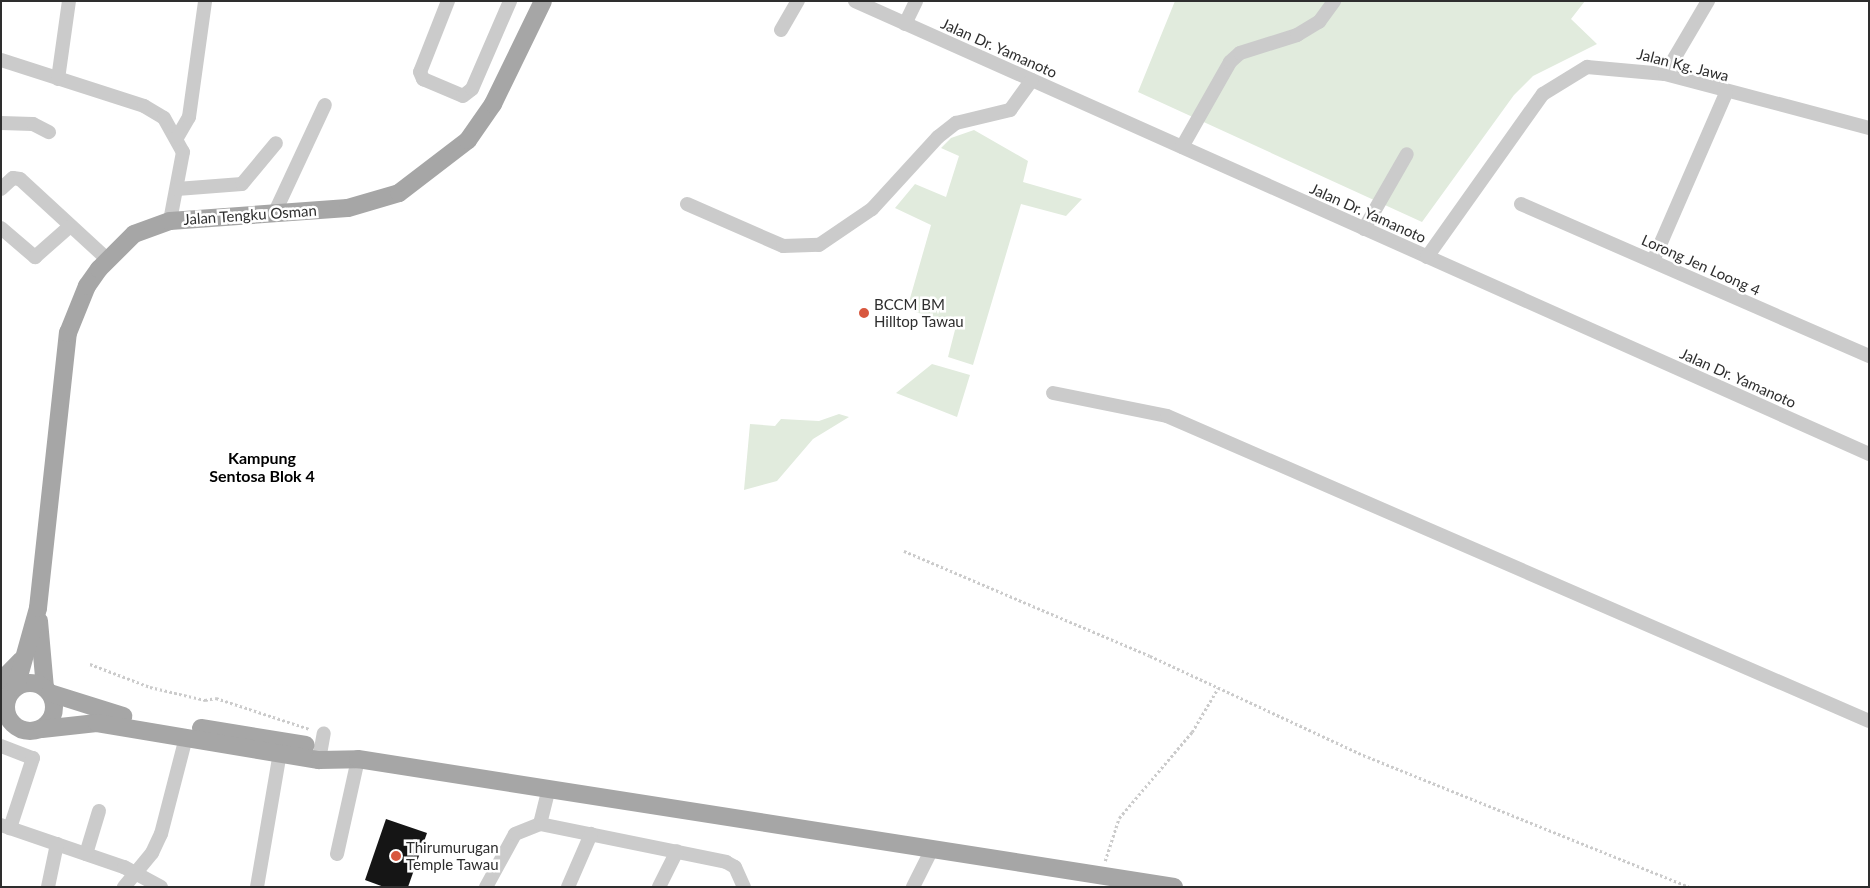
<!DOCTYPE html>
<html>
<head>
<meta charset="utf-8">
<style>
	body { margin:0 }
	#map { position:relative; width:1870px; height:888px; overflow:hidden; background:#fff; font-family:Lato,sans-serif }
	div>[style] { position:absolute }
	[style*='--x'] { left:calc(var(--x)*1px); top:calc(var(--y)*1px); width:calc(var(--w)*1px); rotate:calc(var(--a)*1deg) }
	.green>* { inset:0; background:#e1ebdd }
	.building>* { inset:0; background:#151515 }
	.path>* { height:2.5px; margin-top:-1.25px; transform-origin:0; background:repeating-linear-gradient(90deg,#cbcbcb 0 2.5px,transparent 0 5px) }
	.minor>* { height:14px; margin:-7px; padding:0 7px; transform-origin:7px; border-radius:7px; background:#cbcbcb }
	.major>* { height:18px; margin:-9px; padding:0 9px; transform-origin:9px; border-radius:9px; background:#a6a6a6 }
	.major>.ring { margin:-9px; padding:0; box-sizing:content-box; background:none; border:18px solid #a6a6a6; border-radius:50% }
	.dots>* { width:14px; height:14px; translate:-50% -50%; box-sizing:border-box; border:2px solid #fff; border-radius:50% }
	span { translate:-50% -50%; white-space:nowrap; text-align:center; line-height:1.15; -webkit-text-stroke:5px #fff; paint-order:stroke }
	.street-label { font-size:15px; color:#2e2e2e }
	.poi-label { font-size:15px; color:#2e2e2e }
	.left { translate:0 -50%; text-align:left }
	.neighbourhood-label { font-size:16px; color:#000; font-weight:700 }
	.frame { position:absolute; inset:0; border:2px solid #2e2e2e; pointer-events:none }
</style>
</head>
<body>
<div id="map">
	<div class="green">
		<i style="clip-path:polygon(1175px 1px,1585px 1px,1571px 19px,1597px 44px,1533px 76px,1514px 95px,1422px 222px,1138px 92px)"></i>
		<i style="clip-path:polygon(974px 130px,1028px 161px,1023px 182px,1082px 199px,1066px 216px,1021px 204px,973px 365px,948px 357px,956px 326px,907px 309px,931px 225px,895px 208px,915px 184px,946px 197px,959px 156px,941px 148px,951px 138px)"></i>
		<i style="clip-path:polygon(932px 364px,970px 375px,957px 417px,896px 393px)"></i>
		<i style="clip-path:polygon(839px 414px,849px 417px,813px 439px,777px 481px,744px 490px,750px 424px,775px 426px,781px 419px,819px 421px)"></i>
	</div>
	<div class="building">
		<i style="clip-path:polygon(386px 819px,427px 833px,408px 887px,384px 887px,365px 880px)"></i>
	</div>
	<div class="path">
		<i style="--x:904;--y:551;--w:267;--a:23.1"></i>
		<i style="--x:1150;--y:656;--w:240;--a:24.9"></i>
		<i style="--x:1368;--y:757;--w:346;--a:22"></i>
		<i style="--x:90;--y:664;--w:64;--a:21"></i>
		<i style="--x:150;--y:687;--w:57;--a:13.3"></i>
		<i style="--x:205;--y:700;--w:11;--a:-10"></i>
		<i style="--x:216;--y:698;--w:99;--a:18.3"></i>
		<i style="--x:1105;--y:861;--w:45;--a:-72"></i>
		<i style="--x:1119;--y:818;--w:113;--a:-49.7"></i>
		<i style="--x:1192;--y:732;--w:51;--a:-59.4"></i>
	</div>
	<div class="minor">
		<i style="--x:448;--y:1;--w:76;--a:111.5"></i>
		<i style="--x:420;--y:72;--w:8;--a:67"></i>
		<i style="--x:423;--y:79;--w:43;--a:23"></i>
		<i style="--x:463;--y:96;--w:11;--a:-38"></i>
		<i style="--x:472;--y:89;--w:96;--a:-66.6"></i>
		<i style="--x:855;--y:1;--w:1111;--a:24.07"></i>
		<i style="--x:905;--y:24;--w:25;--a:-64"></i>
		<i style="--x:781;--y:30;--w:34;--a:-60"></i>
		<i style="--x:1;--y:60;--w:150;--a:17.8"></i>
		<i style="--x:144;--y:106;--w:23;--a:31"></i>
		<i style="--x:164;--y:118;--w:39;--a:61"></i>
		<i style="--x:183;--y:152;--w:70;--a:100.7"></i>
		<i style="--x:1665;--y:74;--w:85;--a:-59.5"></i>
		<i style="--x:58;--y:79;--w:79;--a:-82"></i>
		<i style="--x:1;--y:123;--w:32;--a:2"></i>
		<i style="--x:33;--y:124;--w:18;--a:27"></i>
		<i style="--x:178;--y:136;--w:22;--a:-60"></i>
		<i style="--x:189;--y:117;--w:117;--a:-82.1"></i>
		<i style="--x:1182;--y:147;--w:98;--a:-60.5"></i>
		<i style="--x:1230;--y:62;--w:13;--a:-42"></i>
		<i style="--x:1240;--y:53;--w:60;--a:-17.5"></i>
		<i style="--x:1297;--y:35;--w:26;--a:-31"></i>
		<i style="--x:1319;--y:22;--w:26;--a:-54"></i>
		<i style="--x:1;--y:189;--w:16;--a:-43"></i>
		<i style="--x:13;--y:178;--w:7;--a:8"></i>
		<i style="--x:20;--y:179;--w:118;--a:42.6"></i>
		<i style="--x:177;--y:189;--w:65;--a:-4.4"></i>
		<i style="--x:242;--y:184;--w:53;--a:-50.3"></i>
		<i style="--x:687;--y:204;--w:105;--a:23.6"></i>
		<i style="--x:783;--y:246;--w:36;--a:-2"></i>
		<i style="--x:819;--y:245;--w:64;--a:-34.2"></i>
		<i style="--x:872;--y:209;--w:98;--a:-47.5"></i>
		<i style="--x:938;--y:137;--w:23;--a:-38"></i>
		<i style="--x:956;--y:123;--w:56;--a:-13.5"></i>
		<i style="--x:1010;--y:110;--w:37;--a:-54"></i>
		<i style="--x:1521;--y:204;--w:380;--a:23.6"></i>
		<i style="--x:275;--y:212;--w:118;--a:-65"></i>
		<i style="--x:1;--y:228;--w:45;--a:40.5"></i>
		<i style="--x:35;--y:257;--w:45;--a:-41.4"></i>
		<i style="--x:1364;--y:229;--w:86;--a:-60.2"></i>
		<i style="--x:1427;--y:257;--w:200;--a:-54.6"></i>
		<i style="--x:1543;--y:94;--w:52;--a:-31.5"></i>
		<i style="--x:1587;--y:67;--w:78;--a:5.1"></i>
		<i style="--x:1665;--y:74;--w:211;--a:14.8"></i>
		<i style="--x:1653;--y:261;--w:183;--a:-66.5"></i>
		<i style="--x:1053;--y:393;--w:116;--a:11.4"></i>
		<i style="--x:1167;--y:416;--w:765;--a:23.48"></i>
		<i style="--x:1;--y:746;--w:34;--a:21"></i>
		<i style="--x:33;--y:758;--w:74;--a:108.2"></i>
		<i style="--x:319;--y:760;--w:27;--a:-80"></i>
		<i style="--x:540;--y:824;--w:34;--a:-76"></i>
		<i style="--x:1;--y:825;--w:130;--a:18.9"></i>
		<i style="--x:124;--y:867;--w:42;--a:28.4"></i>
		<i style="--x:86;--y:854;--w:45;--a:-73.2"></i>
		<i style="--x:337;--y:854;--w:97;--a:-77.5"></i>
		<i style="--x:48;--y:887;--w:44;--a:-78.2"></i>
		<i style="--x:124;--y:887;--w:44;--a:-50.5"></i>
		<i style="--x:152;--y:853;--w:21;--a:-65"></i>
		<i style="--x:161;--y:834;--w:100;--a:-75.5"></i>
		<i style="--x:257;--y:887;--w:137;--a:-80.3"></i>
		<i style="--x:486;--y:887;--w:60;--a:-61.3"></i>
		<i style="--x:515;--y:834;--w:27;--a:-22"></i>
		<i style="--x:540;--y:824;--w:190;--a:11.5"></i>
		<i style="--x:726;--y:862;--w:10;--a:29"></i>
		<i style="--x:735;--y:867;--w:22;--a:66"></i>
		<i style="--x:568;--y:887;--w:58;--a:-66.5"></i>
		<i style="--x:659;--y:887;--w:40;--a:-63.4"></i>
		<i style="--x:913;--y:887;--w:42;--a:-63.4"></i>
	</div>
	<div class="major">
		<i style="--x:39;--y:621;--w:67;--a:84.9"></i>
		<i style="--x:1;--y:681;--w:29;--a:-46"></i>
		<i class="ring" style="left:6px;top:683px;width:30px;height:30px"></i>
		<i style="--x:16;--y:687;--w:82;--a:-74.4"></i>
		<i style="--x:38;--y:608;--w:277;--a:-83.8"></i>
		<i style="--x:68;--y:333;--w:51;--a:-68"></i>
		<i style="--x:87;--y:286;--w:21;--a:-55"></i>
		<i style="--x:99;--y:269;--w:49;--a:-45"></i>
		<i style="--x:134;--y:234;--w:38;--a:-20"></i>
		<i style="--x:170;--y:221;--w:178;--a:-4.2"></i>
		<i style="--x:348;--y:208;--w:53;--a:-16.4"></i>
		<i style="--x:399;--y:193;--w:87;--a:-37.5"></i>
		<i style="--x:468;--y:140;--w:44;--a:-55.2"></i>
		<i style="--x:493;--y:104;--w:114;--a:-64.1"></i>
		<i style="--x:50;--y:693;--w:77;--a:17.5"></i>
		<i style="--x:201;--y:728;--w:106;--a:9.2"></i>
		<i style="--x:42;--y:729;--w:55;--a:-6.2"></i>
		<i style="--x:97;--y:723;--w:225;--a:9.5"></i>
		<i style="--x:319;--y:760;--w:39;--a:-1"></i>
		<i style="--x:358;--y:759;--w:826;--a:8.91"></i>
	</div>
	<div class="dots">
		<i style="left:864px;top:313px;background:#d8573e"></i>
		<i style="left:396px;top:856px;background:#d8573e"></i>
	</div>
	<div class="street-label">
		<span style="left:999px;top:48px;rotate:24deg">Jalan Dr. Yamanoto</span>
		<span style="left:1683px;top:65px;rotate:14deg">Jalan Kg. Jawa</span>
		<span style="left:1368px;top:213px;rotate:24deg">Jalan Dr. Yamanoto</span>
		<span style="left:250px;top:215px;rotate:-4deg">Jalan Tengku Osman</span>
		<span style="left:1701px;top:265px;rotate:24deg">Lorong Jen Loong 4</span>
		<span style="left:1738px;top:378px;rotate:24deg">Jalan Dr. Yamanoto</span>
	</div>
	<div class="poi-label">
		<span class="left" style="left:874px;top:313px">BCCM BM<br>Hilltop Tawau</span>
		<span class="left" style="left:406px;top:856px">Thirumurugan<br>Temple Tawau</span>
	</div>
	<div class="neighbourhood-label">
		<span style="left:262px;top:467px">Kampung<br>Sentosa Blok 4</span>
	</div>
	<div class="frame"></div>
</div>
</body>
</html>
